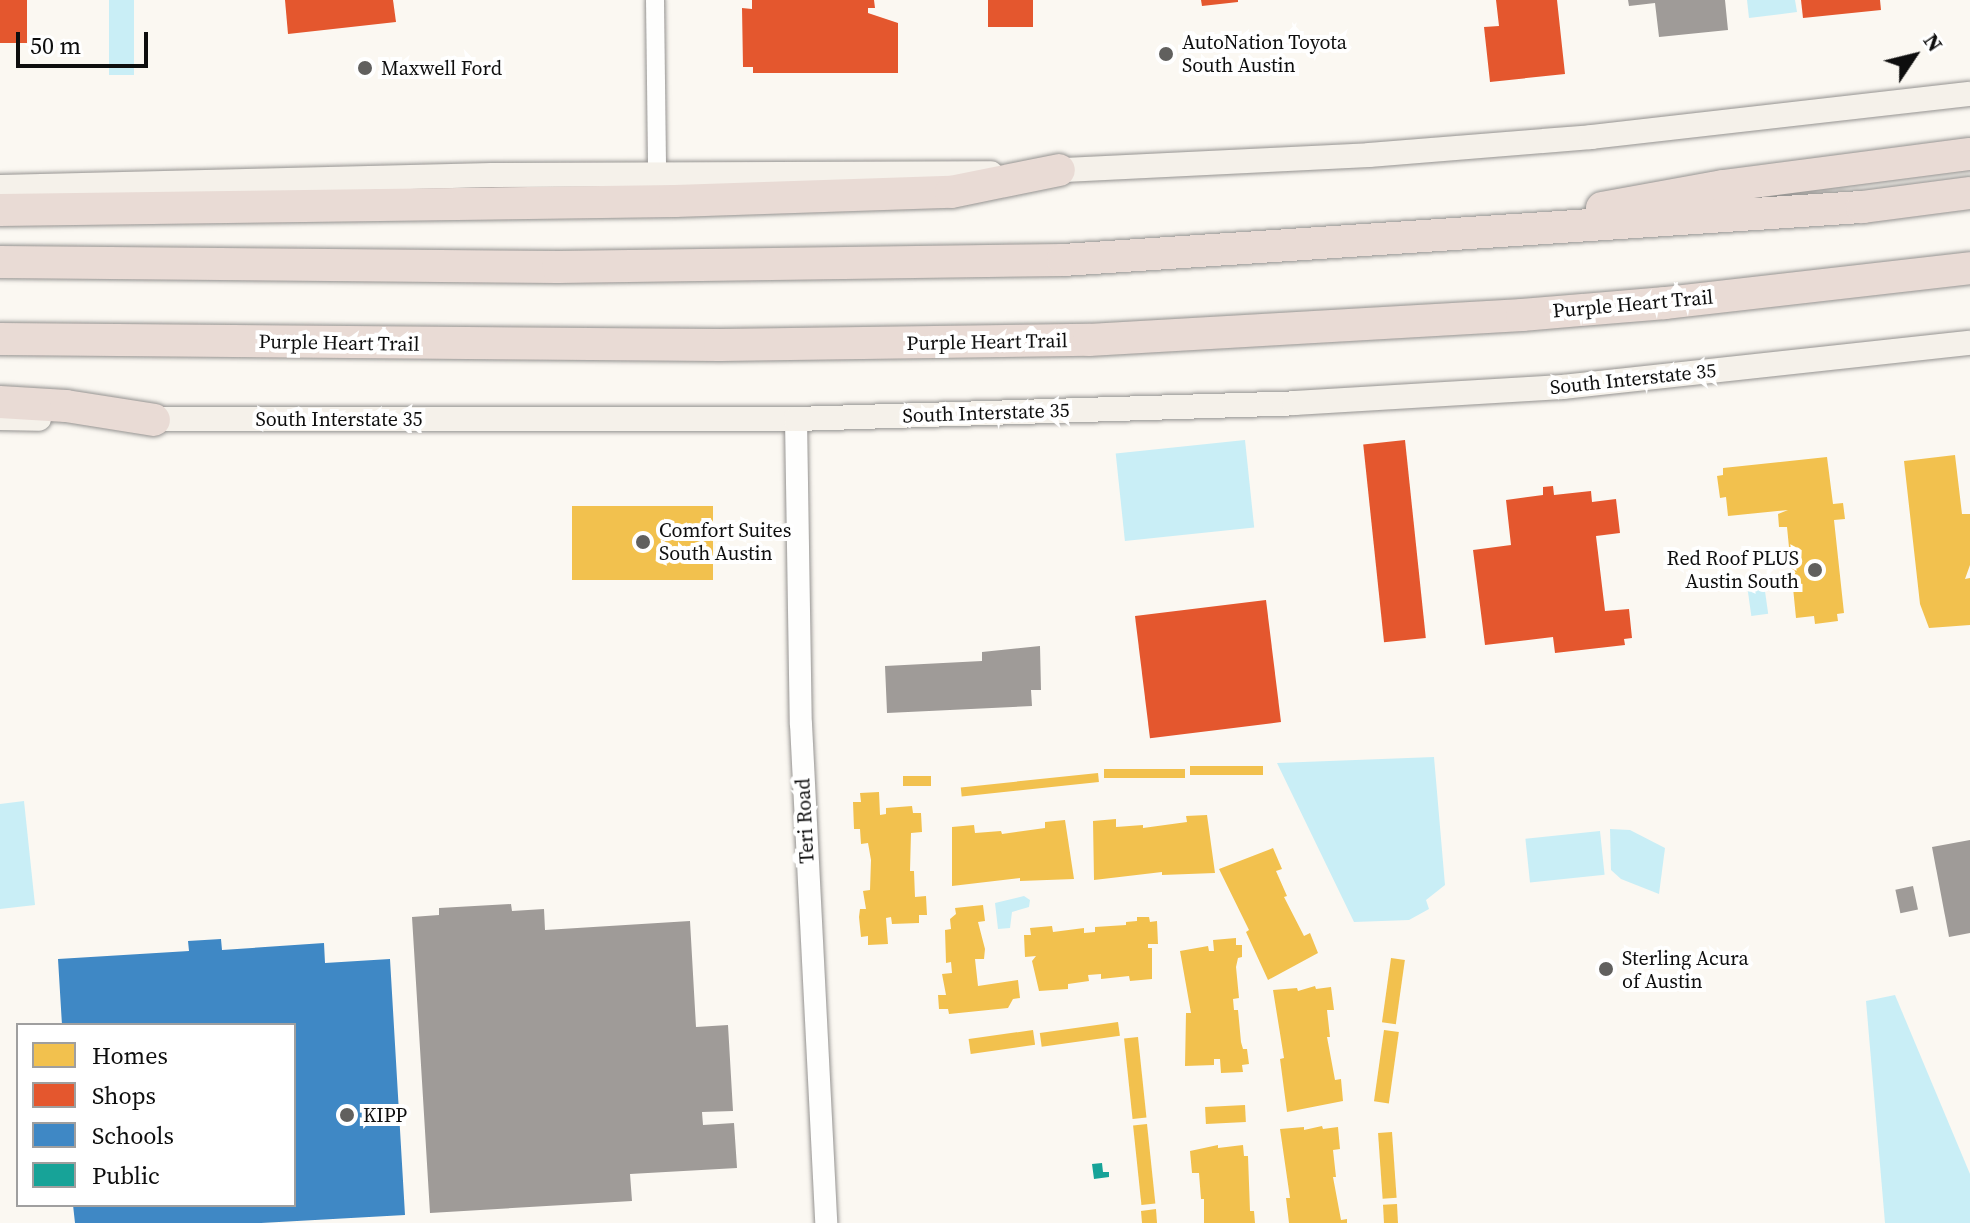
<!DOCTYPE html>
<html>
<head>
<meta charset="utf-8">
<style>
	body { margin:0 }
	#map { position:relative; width:1970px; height:1223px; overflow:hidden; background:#fbf8f2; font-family:"Source Serif 4",serif }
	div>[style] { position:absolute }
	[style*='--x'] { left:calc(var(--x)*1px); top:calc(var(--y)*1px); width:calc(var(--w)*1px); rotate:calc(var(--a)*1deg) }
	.water>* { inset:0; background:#c9eef6; transform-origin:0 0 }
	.homes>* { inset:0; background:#f2c14e; transform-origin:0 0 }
	.shops>* { inset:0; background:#e4572e; transform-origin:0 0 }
	.schools>* { inset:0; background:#3f88c5 }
	.public>* { inset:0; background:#17a398 }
	.building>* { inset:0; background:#9f9b98; transform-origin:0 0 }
	.roads { filter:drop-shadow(0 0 2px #959391) drop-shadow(0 0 2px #959391) }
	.minor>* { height:18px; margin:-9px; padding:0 9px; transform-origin:9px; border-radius:9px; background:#fefefd }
	.tertiary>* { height:22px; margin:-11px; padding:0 11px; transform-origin:11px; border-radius:11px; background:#fefefd }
	.secondary>* { height:24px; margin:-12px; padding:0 12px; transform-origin:12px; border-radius:12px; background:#f5f1ea }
	.motorway>* { height:32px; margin:-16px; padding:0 16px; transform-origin:16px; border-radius:16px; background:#e9dbd5 }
	.dots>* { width:22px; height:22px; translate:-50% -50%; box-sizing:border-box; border:4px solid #fff; border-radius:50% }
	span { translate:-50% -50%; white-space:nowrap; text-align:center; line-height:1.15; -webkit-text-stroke:8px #fff; paint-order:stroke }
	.poi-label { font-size:20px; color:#0e0e0e }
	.left { translate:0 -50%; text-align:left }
	.right { translate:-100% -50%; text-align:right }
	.street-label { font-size:20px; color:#0e0e0e }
	.legend { position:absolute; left:16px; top:1023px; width:280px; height:184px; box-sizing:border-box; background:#fff; border:2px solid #9f9f9f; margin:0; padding:10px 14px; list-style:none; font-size:24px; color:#0e0e0e }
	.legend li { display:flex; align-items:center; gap:16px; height:40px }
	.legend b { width:40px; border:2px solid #9f9f9f }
	.north { position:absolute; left:1874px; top:16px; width:80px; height:80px; -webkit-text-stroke:6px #fff; paint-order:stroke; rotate:55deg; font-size:22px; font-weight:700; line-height:32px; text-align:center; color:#0e0e0e }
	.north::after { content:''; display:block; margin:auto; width:28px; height:36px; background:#0e0e0e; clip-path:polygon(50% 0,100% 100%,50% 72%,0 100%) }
	.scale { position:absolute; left:16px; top:32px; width:132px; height:36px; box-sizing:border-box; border:4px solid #0e0e0e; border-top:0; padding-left:10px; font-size:24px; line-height:28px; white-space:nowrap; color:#0e0e0e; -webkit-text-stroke:6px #fff; paint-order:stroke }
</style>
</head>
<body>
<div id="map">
	<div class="water">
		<i style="left:109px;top:0;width:25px;height:75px"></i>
		<i style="clip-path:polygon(1747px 0,1795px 0,1797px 12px,1749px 18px)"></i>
		<i style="left:1245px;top:440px;width:88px;height:130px;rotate:84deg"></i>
		<i style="left:1764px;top:584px;width:30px;height:17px;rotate:82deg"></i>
		<i style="clip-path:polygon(1434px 757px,1445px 885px,1426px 900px,1429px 909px,1409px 920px,1354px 922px,1277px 763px)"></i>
		<i style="clip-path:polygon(24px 801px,35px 905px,0 909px,0 804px)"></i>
		<i style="clip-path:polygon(1610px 829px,1630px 830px,1665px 848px,1659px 894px,1621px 879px,1611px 870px)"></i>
		<i style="left:1600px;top:831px;width:44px;height:75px;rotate:84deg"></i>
		<i style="clip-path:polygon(1024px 896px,1030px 900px,1029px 907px,1012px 912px,1010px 928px,998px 929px,995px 903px)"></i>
		<i style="clip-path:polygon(1895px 995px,1970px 1174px,1970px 1223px,1885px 1223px,1866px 1001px)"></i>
	</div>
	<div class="homes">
		<i style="clip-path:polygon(1955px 455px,1962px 514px,1970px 514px,1970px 565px,1965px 579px,1970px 578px,1970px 625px,1929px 628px,1920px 604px,1904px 461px)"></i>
		<i style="clip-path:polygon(1827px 457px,1833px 504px,1843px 503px,1845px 519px,1834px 520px,1844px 613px,1837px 614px,1838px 621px,1815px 624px,1814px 616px,1796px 618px,1787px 527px,1779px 527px,1778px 514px,1788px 510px,1728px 516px,1726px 497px,1720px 498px,1717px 476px,1723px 475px,1723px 468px)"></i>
		<i style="left:572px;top:506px;width:141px;height:74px"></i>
		<i style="left:1263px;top:766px;width:9px;height:73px;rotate:90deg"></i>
		<i style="left:1185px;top:769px;width:9px;height:81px;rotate:90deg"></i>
		<i style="left:1098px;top:773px;width:9px;height:138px;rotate:84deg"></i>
		<i style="left:903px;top:776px;width:28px;height:10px"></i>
		<i style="clip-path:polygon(879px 792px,880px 815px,886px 814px,886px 808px,912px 806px,913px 813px,921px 813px,922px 832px,911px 833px,910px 871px,914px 871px,915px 897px,926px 896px,927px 915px,919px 915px,919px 923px,892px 924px,891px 917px,886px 918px,888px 944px,868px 945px,868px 936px,861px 937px,859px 917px,860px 909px,866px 909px,863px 891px,870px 890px,871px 860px,868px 843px,861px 844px,860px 829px,854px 829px,853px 802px,861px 802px,860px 793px)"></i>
		<i style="clip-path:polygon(1207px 815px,1215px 873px,1162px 875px,1162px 872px,1094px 880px,1093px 821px,1116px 819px,1116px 827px,1143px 825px,1143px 828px,1187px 822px,1186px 816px)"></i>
		<i style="clip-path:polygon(1065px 820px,1074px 879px,1020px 881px,1020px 878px,952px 886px,952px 827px,974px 825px,975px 833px,1001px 831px,1002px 834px,1045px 828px,1045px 822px)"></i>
		<i style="clip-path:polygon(1273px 848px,1282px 869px,1276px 871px,1287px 896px,1284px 897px,1304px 936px,1310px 933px,1318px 953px,1268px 980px,1246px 932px,1249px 930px,1219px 869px)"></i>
		<i style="clip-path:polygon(983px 905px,985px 921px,978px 922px,985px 949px,984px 959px,975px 959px,978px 986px,1018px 980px,1020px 998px,1013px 999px,1008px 1008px,949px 1014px,948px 1009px,939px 1009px,938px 995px,946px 995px,942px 974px,952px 973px,951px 962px,946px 963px,945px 930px,951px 929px,950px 919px,956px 914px,955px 908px)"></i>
		<i style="clip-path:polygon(1137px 917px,1149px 917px,1150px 922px,1157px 921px,1158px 944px,1148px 944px,1148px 948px,1152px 948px,1152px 979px,1130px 981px,1129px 976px,1101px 979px,1101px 974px,1088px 975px,1089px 981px,1068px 984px,1068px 989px,1039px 991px,1032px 961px,1036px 956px,1025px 957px,1024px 935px,1031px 935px,1030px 928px,1052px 926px,1053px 932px,1084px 928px,1084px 933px,1095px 932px,1095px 927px,1126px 925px,1126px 922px,1137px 921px)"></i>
		<i style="clip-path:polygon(1236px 938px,1236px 945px,1242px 945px,1242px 957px,1238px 958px,1236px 967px,1239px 998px,1233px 999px,1234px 1010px,1238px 1010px,1241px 1042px,1243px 1049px,1247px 1049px,1249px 1064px,1242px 1065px,1243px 1072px,1221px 1073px,1220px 1059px,1214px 1059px,1214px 1065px,1185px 1066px,1186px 1013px,1191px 1013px,1180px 951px,1208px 946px,1209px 951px,1214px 951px,1213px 940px)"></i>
		<i style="left:1391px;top:958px;width:14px;height:65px;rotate:8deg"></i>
		<i style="clip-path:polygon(1315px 986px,1316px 989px,1331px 987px,1334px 1010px,1327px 1010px,1330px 1037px,1327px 1037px,1335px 1080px,1341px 1079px,1343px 1101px,1287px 1112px,1280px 1059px,1284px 1058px,1273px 990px,1297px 988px,1298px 991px)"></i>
		<i style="left:1118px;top:1022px;width:14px;height:79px;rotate:82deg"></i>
		<i style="left:1033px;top:1030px;width:15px;height:65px;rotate:82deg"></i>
		<i style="left:1384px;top:1030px;width:15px;height:72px;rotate:8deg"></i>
		<i style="left:1138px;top:1037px;width:81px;height:14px;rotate:84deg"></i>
		<i style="left:1245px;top:1105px;width:17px;height:40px;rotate:87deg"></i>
		<i style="left:1147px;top:1124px;width:80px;height:14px;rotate:84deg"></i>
		<i style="clip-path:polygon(1322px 1126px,1323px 1129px,1338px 1127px,1340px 1149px,1333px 1150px,1336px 1177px,1333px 1177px,1341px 1220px,1347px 1219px,1347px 1223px,1289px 1223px,1286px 1198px,1290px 1198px,1280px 1129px,1304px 1127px,1304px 1130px)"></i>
		<i style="left:1392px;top:1132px;width:66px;height:14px;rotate:86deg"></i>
		<i style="clip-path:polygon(1218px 1145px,1218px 1148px,1243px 1145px,1244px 1156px,1248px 1156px,1250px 1211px,1254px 1211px,1255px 1223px,1204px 1223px,1204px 1199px,1201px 1199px,1199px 1173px,1192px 1173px,1190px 1151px)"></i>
		<i style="left:1397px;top:1204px;width:19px;height:14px;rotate:87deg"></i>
		<i style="clip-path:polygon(1156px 1209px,1157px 1223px,1142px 1223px,1141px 1211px)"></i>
	</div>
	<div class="shops">
		<i style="left:0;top:0;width:27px;height:43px"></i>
		<i style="clip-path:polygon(285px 0,393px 0,396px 22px,288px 34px)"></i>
		<i style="clip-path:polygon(752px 0,874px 0,875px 8px,868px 8px,868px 13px,898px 23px,898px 73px,753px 73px,753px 67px,743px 67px,742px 8px,752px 9px)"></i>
		<i style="left:988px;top:0;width:45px;height:27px"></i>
		<i style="clip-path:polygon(1201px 0,1238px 0,1238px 2px,1202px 6px)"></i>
		<i style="clip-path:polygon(1496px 0,1557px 0,1565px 74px,1490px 82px,1484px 27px,1499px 26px)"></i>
		<i style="clip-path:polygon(1801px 0,1880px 0,1881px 10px,1803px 18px)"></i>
		<i style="left:1405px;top:440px;width:199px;height:42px;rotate:84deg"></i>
		<i style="clip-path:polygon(1553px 486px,1554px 495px,1591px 491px,1592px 502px,1616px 499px,1620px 533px,1596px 536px,1605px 611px,1629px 609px,1632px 638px,1624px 639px,1625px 645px,1555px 653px,1553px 637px,1485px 645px,1473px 550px,1511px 545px,1506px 500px,1543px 495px,1543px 487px)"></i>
		<i style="left:1266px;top:600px;width:123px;height:132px;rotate:83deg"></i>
	</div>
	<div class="schools">
		<i style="clip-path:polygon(221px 939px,222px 950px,324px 943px,325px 963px,390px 959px,405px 1215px,261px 1223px,75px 1223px,73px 1205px,294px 1205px,294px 1025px,62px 1025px,58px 959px,189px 951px,188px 941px)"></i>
	</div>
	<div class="public">
		<i style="clip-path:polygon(1102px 1163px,1103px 1172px,1109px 1172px,1109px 1177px,1094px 1179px,1092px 1164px)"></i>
	</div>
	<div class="building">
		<i style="clip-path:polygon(1628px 0,1725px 0,1728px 30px,1659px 37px,1655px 3px,1629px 6px)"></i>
		<i style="clip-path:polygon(1040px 646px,1041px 690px,1031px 690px,1032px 706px,887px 713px,885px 666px,982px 661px,982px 652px)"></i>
		<i style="clip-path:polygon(1970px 840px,1970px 933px,1949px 937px,1932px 847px)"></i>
		<i style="left:1913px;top:886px;width:24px;height:18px;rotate:78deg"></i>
		<i style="clip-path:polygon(511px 904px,512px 911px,544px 909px,545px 930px,690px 921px,696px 1027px,728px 1025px,733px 1111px,702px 1112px,703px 1125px,734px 1123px,737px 1168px,630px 1174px,632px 1201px,430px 1213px,412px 917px,439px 915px,439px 908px)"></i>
	</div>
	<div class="roads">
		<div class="minor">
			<i style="--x:655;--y:0;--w:175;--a:89.3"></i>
		</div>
		<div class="tertiary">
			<i style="--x:796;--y:419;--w:305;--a:89.1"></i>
			<i style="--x:801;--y:724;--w:500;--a:87.1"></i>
		</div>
		<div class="secondary">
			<i style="--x:1044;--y:171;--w:325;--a:-2.8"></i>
			<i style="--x:1369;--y:155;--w:223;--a:-4.6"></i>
			<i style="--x:1591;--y:137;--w:381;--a:-6.5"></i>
			<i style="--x:0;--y:187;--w:492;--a:-1.4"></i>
			<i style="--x:492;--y:175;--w:499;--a:-0.2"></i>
			<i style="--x:0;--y:418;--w:39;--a:1"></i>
			<i style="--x:140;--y:419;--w:656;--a:0"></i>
			<i style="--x:796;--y:419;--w:498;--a:-1.8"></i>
			<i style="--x:1294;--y:403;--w:269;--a:-3.4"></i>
			<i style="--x:1563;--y:387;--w:409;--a:-6.2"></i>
		</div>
		<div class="motorway">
			<i style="--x:1602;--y:208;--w:123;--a:-10.3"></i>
			<i style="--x:1723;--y:186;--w:249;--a:-7.4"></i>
			<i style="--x:0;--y:210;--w:675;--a:-0.76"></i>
			<i style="--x:675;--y:201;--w:276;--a:-1.9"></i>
			<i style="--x:951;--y:192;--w:110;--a:-11.5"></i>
			<i style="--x:0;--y:262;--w:558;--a:0.51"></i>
			<i style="--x:558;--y:267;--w:505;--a:-0.79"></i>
			<i style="--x:1063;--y:260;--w:801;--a:-3.8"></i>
			<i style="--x:1862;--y:207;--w:109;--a:-7.4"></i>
			<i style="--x:0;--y:339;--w:720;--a:0.48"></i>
			<i style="--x:720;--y:345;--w:369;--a:-0.8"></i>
			<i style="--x:1089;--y:340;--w:434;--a:-3.3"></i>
			<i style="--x:1522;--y:315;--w:144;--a:-4.8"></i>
			<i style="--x:1665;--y:303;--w:307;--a:-6.5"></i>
			<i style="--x:0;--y:402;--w:66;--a:3.5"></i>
			<i style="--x:66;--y:406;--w:89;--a:9"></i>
		</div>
	</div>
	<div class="dots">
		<i style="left:1166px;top:54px;background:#61605e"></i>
		<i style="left:365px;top:68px;background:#61605e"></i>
		<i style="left:643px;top:542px;background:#61605e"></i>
		<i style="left:1815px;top:570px;background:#61605e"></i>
		<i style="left:1606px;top:969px;background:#61605e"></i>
		<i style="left:347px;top:1115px;background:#61605e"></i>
	</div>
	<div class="poi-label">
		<span class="left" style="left:1182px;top:54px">AutoNation Toyota<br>South Austin</span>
		<span class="left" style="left:381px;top:68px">Maxwell Ford</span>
		<span class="left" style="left:659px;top:542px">Comfort Suites<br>South Austin</span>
		<span class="right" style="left:1799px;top:570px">Red Roof PLUS<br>Austin South</span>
		<span class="left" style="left:1622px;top:970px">Sterling Acura<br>of Austin</span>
		<span class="left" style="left:363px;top:1115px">KIPP</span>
	</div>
	<div class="street-label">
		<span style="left:1633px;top:304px;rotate:-5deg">Purple Heart Trail</span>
		<span style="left:987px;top:342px;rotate:-1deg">Purple Heart Trail</span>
		<span style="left:339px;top:343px;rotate:1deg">Purple Heart Trail</span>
		<span style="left:1633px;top:379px;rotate:-6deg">South Interstate 35</span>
		<span style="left:986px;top:413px;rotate:-2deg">South Interstate 35</span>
		<span style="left:339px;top:419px">South Interstate 35</span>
		<span style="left:805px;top:821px;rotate:-93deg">Teri Road</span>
	</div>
	<ul class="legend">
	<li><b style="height:22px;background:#f2c14e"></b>Homes</li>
	<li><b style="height:22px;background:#e4572e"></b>Shops</li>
	<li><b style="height:22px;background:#3f88c5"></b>Schools</li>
	<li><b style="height:22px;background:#17a398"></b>Public</li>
	</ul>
	<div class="north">N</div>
	<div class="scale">50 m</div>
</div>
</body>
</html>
